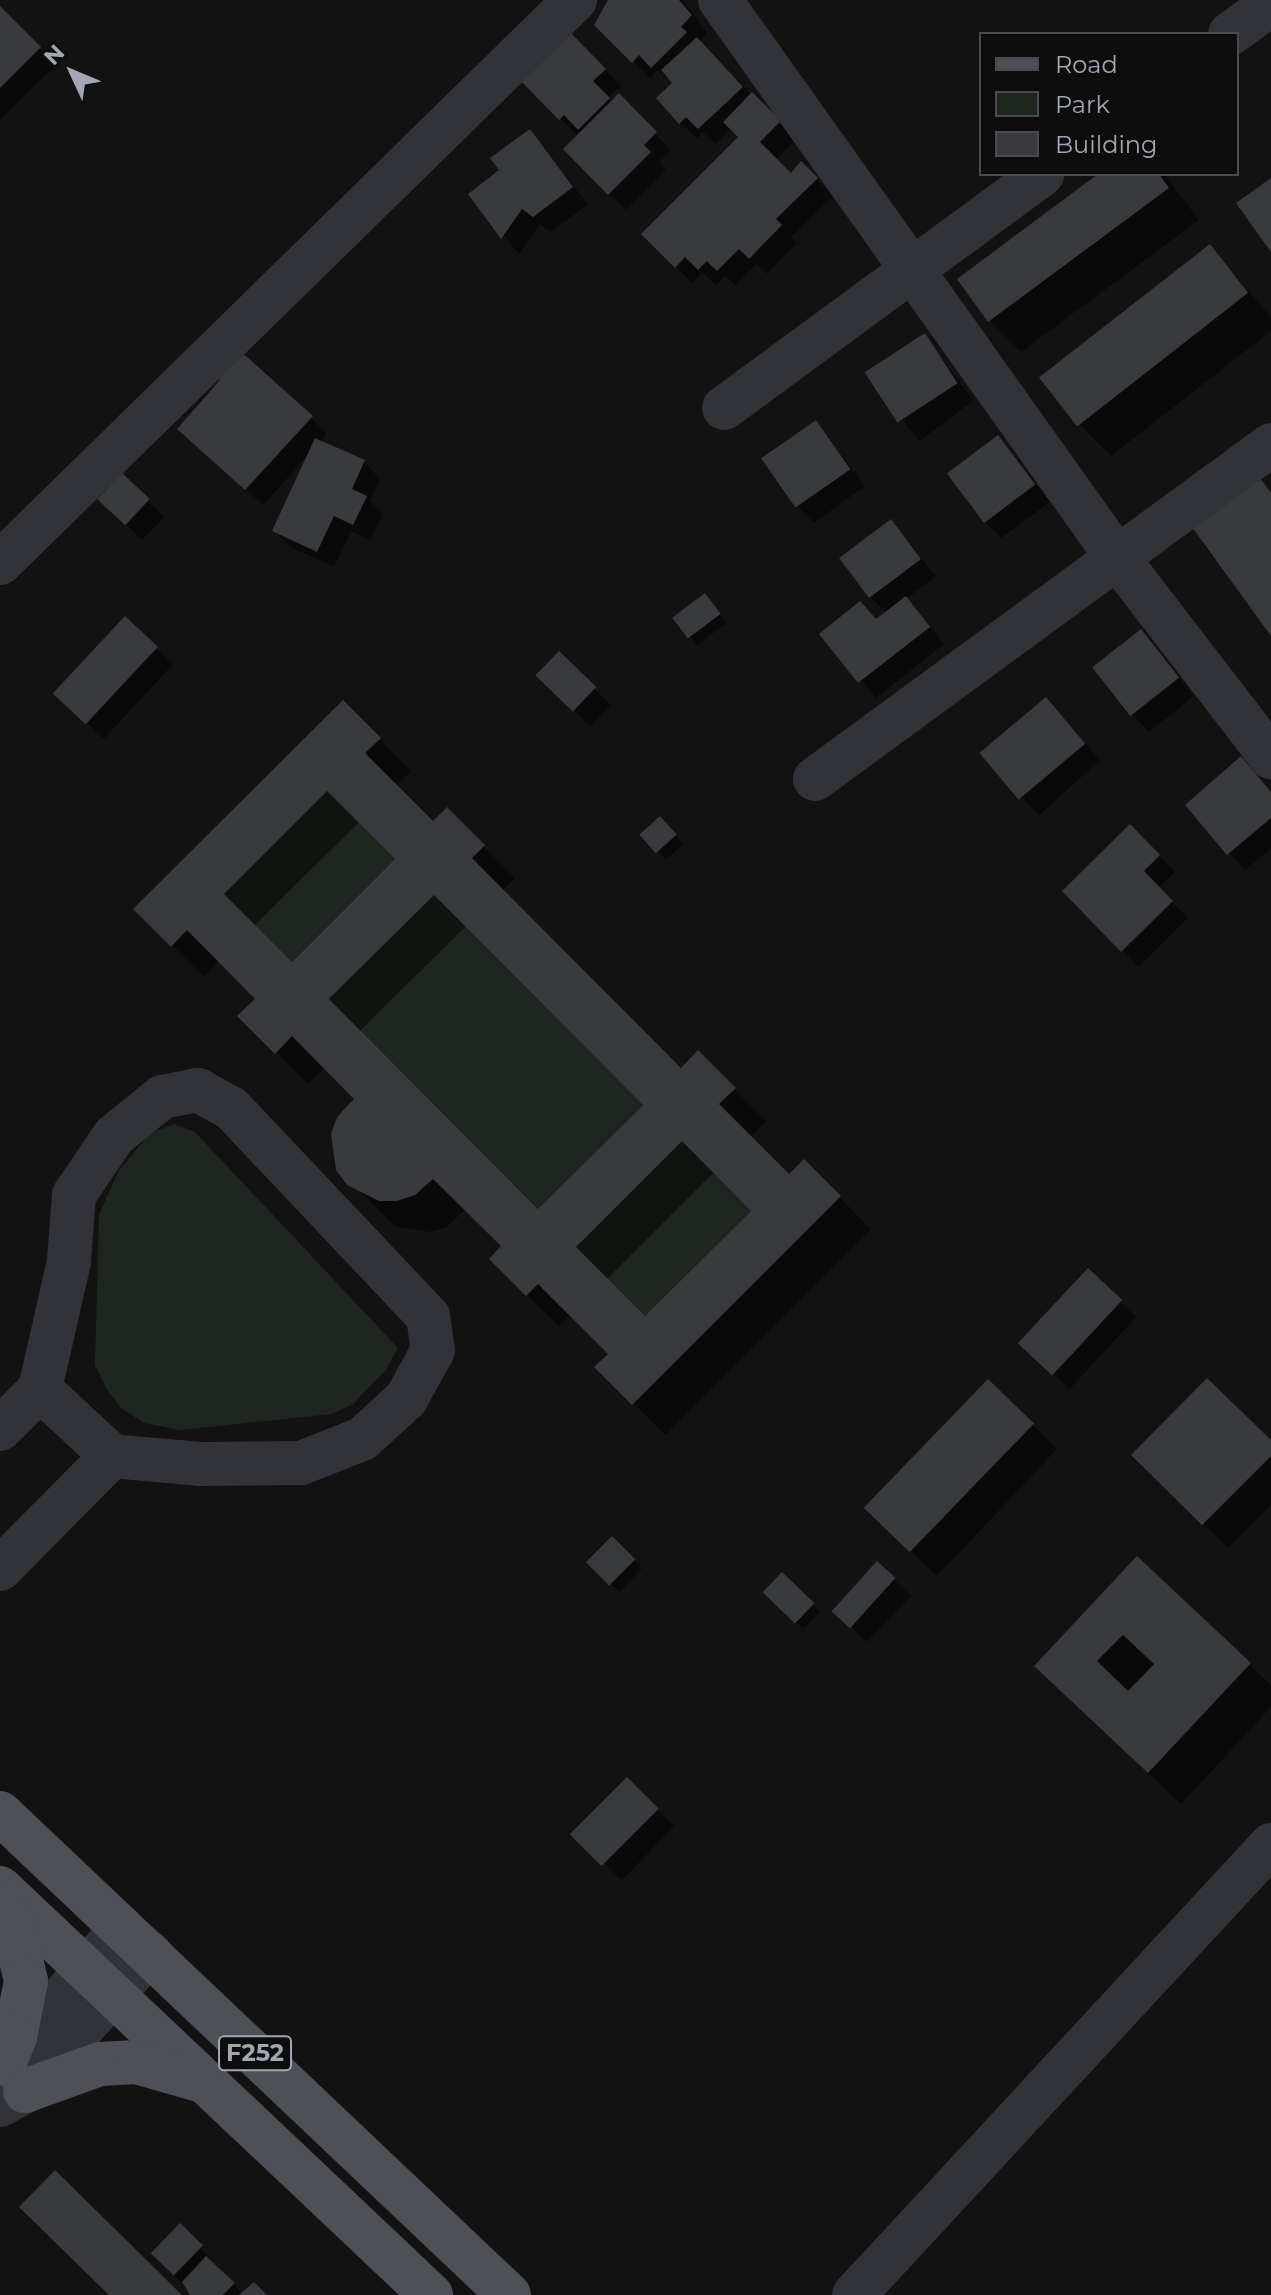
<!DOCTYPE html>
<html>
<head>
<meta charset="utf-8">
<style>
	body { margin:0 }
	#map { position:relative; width:1271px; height:2295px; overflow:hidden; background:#121213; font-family:Montserrat,sans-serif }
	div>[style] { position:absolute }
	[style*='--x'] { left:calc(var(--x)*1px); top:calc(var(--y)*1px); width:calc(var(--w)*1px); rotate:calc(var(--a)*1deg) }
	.green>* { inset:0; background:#1e261f; transform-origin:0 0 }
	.shadow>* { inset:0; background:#0007; transform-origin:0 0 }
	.building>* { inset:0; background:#393a3e; transform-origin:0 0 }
	.minor>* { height:44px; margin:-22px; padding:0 22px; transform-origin:22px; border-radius:22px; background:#323339 }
	.major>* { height:44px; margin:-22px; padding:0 22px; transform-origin:22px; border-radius:22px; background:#4e5058 }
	span { translate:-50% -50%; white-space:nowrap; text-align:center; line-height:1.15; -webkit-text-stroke:6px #0d0d0e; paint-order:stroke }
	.shield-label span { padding:2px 6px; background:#0d0d0e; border:2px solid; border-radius:6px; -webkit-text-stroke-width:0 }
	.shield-label { font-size:24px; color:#a2a7b5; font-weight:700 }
	.legend { position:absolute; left:979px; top:32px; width:260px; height:144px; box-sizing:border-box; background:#0d0d0e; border:2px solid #494b51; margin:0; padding:10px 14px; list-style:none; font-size:24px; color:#a2a7b5 }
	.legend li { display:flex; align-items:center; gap:16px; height:40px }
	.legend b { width:40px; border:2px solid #494b51 }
	.north { position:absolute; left:32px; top:32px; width:80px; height:80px; -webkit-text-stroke:6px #0d0d0e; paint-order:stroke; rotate:314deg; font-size:22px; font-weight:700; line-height:32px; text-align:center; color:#a2a7b5 }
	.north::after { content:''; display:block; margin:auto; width:28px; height:36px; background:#a2a7b5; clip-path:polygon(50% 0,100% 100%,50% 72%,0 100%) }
</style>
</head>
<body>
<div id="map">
	<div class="green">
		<i style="left:327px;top:791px;width:96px;height:146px;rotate:45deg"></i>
		<i style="left:434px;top:895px;width:296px;height:148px;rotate:45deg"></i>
		<i style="clip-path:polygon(174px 1124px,195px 1132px,398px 1348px,385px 1371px,353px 1404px,332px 1414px,180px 1430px,144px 1423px,121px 1408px,106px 1388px,95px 1365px,99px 1215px,118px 1172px,149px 1134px)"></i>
		<i style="left:682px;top:1141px;width:98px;height:150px;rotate:45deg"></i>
	</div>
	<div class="shadow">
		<i style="clip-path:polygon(610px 0,683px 0,707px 33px,699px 42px,796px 139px,775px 160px,791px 175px,801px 164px,833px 196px,791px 237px,797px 243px,767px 274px,757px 264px,735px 285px,725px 276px,716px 285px,702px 272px,692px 283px,644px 234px,741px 137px,732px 128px,715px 144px,703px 132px,697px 139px,681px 123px,659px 99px,675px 83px,657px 70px,650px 78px,596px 24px)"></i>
		<i style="clip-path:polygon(0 9px,56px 65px,0 120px)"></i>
		<i style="clip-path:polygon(570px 35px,621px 86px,608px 98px,612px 103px,619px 96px,671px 150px,659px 162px,666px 170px,626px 210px,565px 149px,578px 136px,523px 80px)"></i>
		<i style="clip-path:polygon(529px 131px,588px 204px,551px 232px,540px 224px,519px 254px,471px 195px,502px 171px)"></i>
		<i style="clip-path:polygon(1101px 174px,1164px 174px,1199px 220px,1021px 352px,989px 320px)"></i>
		<i style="clip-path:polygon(1210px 247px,1271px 317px,1271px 331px,1111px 456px,1079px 424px)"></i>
		<i style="left:924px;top:335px;width:82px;height:68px;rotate:53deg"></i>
		<i style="clip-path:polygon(311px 418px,327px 434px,320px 442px,364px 462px,380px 479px,370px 501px,383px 514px,370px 540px,351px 531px,334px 567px,291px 547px,274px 531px,308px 455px,263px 505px,196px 445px)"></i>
		<i style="clip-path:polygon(815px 422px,865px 486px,814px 523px,797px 506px)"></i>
		<i style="clip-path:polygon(998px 437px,1050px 502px,1001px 538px,985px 521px)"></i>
		<i style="left:122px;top:476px;width:59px;height:32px;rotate:44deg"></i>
		<i style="clip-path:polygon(891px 521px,936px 576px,906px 599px,944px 644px,876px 698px,822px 634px,878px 621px,887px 613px,870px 597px)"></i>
		<i style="clip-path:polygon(712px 603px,727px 623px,697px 645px,675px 618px)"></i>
		<i style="clip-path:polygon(1141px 632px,1194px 696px,1149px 732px,1133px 715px)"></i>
		<i style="clip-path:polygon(156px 648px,173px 664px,104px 739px,72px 710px)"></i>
		<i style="left:559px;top:653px;width:74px;height:30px;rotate:45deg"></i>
		<i style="left:1046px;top:700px;width:81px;height:83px;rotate:48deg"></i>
		<i style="clip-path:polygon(evenodd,343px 703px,411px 771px,395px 786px,433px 824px,447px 810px,515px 878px,502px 891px,681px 1070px,698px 1053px,766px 1121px,750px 1137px,789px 1176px,804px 1161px,871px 1229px,665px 1435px,597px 1367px,611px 1354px,571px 1314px,559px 1326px,491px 1259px,503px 1246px,466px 1209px,447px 1227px,430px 1232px,395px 1226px,338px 1169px,357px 1099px,325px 1067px,308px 1084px,240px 1016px,258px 999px,219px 961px,204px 977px,136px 909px,343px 703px,360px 821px,398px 859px,292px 964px,254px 926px,360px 821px,343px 703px,467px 925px,646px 1105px,538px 1212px,359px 1032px,467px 925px,343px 703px,715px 1171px,754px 1211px,645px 1319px,606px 1280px,715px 1171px)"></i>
		<i style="clip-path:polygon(1257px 775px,1271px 792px,1271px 848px,1245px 870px,1187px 805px)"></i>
		<i style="left:660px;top:819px;width:34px;height:23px;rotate:47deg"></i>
		<i style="clip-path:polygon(1130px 827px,1175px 872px,1158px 888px,1188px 918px,1139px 967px,1064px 891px)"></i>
		<i style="clip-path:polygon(1120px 1301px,1136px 1317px,1070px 1389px,1037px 1360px)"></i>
		<i style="clip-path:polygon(988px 1382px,1057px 1449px,937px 1576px,892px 1533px)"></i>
		<i style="clip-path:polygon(1271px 1443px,1271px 1505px,1228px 1548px,1134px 1455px)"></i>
		<i style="left:612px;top:1539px;width:42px;height:33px;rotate:44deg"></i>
		<i style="clip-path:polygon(1137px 1559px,1271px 1685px,1271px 1707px,1181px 1804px,1036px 1666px)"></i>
		<i style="left:878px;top:1564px;width:46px;height:64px;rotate:44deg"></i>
		<i style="left:782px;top:1575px;width:53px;height:24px;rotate:44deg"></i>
		<i style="left:627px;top:1780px;width:66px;height:76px;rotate:44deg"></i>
		<i style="clip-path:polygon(180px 2226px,243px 2294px,265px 2295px,192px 2295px,154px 2253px)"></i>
	</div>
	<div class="building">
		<i style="clip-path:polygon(608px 0,679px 0,692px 15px,681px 27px,687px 32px,651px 68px,639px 55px,632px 63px,594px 25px)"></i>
		<i style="clip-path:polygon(0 6px,41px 47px,0 88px)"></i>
		<i style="clip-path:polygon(570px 32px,606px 69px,593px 81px,610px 98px,578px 130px,564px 115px,559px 120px,520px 80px)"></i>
		<i style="clip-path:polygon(697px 37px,743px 87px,698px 129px,686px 117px,679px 124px,656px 98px,672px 83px,661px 70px)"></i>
		<i style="clip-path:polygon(752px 92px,781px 121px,760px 142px,791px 173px,801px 161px,818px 178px,776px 219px,782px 225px,749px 259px,739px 249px,717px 271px,707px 261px,698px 270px,685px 257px,675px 268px,641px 234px,738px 137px,723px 122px)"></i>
		<i style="clip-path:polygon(619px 93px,657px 132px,644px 145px,651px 152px,608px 195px,563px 149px)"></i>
		<i style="clip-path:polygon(530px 129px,573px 187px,533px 217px,522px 209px,501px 239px,468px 194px,499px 170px,490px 158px)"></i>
		<i style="clip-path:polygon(1098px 174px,1159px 174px,1169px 188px,988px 322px,957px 279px)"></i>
		<i style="clip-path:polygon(1271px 178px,1271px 252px,1236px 203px)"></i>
		<i style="left:1210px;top:244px;width:62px;height:217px;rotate:52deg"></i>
		<i style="left:925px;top:333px;width:60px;height:72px;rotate:57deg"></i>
		<i style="clip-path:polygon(238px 349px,313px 416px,245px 490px,177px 429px,220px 380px,214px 375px)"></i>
		<i style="left:816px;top:420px;width:60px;height:67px;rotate:55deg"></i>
		<i style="left:998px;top:435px;width:62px;height:64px;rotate:53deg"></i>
		<i style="clip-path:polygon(315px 438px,365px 460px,352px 489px,367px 496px,353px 525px,334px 516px,317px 552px,272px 531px)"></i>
		<i style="left:122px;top:473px;width:38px;height:36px;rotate:43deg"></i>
		<i style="clip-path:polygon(1260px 478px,1271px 493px,1271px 636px,1192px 527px)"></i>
		<i style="left:891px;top:519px;width:50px;height:65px;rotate:53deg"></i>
		<i style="left:705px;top:593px;width:26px;height:41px;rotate:53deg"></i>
		<i style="clip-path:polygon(906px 596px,930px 627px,858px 683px,819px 634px,860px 601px,876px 619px)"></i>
		<i style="left:125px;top:616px;width:45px;height:106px;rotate:43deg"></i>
		<i style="left:1141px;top:629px;width:62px;height:62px;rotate:52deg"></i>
		<i style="left:559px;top:651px;width:52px;height:34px;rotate:44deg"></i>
		<i style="left:1046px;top:697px;width:61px;height:87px;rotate:50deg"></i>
		<i style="clip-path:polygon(evenodd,343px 700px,381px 738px,365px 753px,433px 821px,447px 807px,485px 845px,472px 858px,681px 1068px,698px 1050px,736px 1088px,719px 1104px,789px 1174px,804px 1159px,841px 1196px,632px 1405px,594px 1367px,608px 1354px,538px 1284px,526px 1296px,489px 1259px,501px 1246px,433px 1179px,415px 1195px,397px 1201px,379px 1201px,347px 1185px,336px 1170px,331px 1134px,337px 1117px,354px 1099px,292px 1036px,275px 1054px,237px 1016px,255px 999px,187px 930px,171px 947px,133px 909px,343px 700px,327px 791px,395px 859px,292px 962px,224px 894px,327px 791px,343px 700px,434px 895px,643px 1105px,538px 1209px,329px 999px,434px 895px,343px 700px,682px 1141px,751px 1211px,645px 1316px,576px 1247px,682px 1141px)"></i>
		<i style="clip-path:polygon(1241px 756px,1271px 792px,1271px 818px,1227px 855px,1185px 805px)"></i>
		<i style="left:660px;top:816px;width:25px;height:28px;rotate:48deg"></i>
		<i style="clip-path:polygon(1130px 824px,1160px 855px,1144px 871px,1173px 901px,1121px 952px,1062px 891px)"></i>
		<i style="left:1088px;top:1268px;width:47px;height:103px;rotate:43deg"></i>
		<i style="clip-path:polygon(1207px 1378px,1271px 1440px,1271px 1456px,1202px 1525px,1131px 1455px)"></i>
		<i style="left:988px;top:1379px;width:64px;height:179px;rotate:44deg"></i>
		<i style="left:612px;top:1536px;width:33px;height:37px;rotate:45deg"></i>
		<i style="clip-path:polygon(evenodd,1137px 1556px,1251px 1663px,1148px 1773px,1034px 1666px,1137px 1556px,1123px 1635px,1154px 1664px,1128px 1691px,1097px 1661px,1123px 1635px)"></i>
		<i style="left:877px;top:1561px;width:25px;height:68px;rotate:42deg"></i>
		<i style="left:782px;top:1572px;width:45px;height:28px;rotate:44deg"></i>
		<i style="left:627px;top:1777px;width:45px;height:81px;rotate:45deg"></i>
		<i style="clip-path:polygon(55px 2170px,182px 2295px,109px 2295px,19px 2207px)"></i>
		<i style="left:180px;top:2223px;width:32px;height:42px;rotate:44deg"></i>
		<i style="clip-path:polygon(206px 2256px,235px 2283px,223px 2295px,190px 2295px,182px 2282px)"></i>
		<i style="clip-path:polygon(254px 2282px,267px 2295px,239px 2295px)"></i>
	</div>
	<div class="minor">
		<i style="--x:720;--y:0;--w:683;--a:54.54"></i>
		<i style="--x:1116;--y:556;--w:254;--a:52.4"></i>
		<i style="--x:1230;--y:34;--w:51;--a:-36.2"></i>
		<i style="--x:724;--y:408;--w:395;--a:-36.3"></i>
		<i style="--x:0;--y:563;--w:805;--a:-44.4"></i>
		<i style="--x:815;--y:779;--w:565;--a:-36.22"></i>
		<i style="--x:198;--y:1090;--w:38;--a:29"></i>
		<i style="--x:231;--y:1108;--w:286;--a:46.6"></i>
		<i style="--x:428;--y:1316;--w:34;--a:82"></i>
		<i style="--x:433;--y:1350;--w:56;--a:118.9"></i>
		<i style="--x:406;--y:1399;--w:59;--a:137.7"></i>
		<i style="--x:362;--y:1439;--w:66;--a:158.5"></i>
		<i style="--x:301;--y:1463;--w:100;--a:179.4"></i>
		<i style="--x:201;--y:1464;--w:89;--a:-174.9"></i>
		<i style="--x:112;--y:1456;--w:98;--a:-137.1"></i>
		<i style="--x:40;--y:1389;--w:131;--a:-77.2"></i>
		<i style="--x:69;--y:1261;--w:66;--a:-85.7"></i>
		<i style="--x:74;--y:1195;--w:71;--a:-55.9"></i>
		<i style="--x:114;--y:1136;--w:62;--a:-39.1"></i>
		<i style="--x:162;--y:1097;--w:37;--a:-11"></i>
		<i style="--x:0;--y:1429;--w:57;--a:-45"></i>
		<i style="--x:0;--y:1569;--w:159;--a:-45.3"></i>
		<i style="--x:1;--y:2068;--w:185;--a:-49.2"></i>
		<i style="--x:0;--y:2105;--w:29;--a:-29"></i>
		<i style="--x:25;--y:2091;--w:186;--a:-47.8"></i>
		<i style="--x:854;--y:2295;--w:614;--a:-47.18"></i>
	</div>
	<div class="major">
		<i style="--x:0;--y:1813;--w:701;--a:43.44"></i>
		<i style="--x:0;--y:1888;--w:593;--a:43.36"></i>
		<i style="--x:0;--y:1904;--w:21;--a:55"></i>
		<i style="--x:12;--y:1921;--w:62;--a:76.9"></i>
		<i style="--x:26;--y:1981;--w:57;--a:101.1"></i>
		<i style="--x:15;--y:2037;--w:29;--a:112"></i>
		<i style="--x:25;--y:2091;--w:80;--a:-19.8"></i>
		<i style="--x:100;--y:2064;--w:37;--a:-3"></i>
		<i style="--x:137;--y:2062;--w:65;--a:16.2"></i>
	</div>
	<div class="shield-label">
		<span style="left:255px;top:2053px">F252</span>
	</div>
	<ul class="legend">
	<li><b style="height:10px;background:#4e5058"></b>Road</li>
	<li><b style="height:22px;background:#1e261f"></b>Park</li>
	<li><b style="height:22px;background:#393a3e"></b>Building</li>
	</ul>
	<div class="north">N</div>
</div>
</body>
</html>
